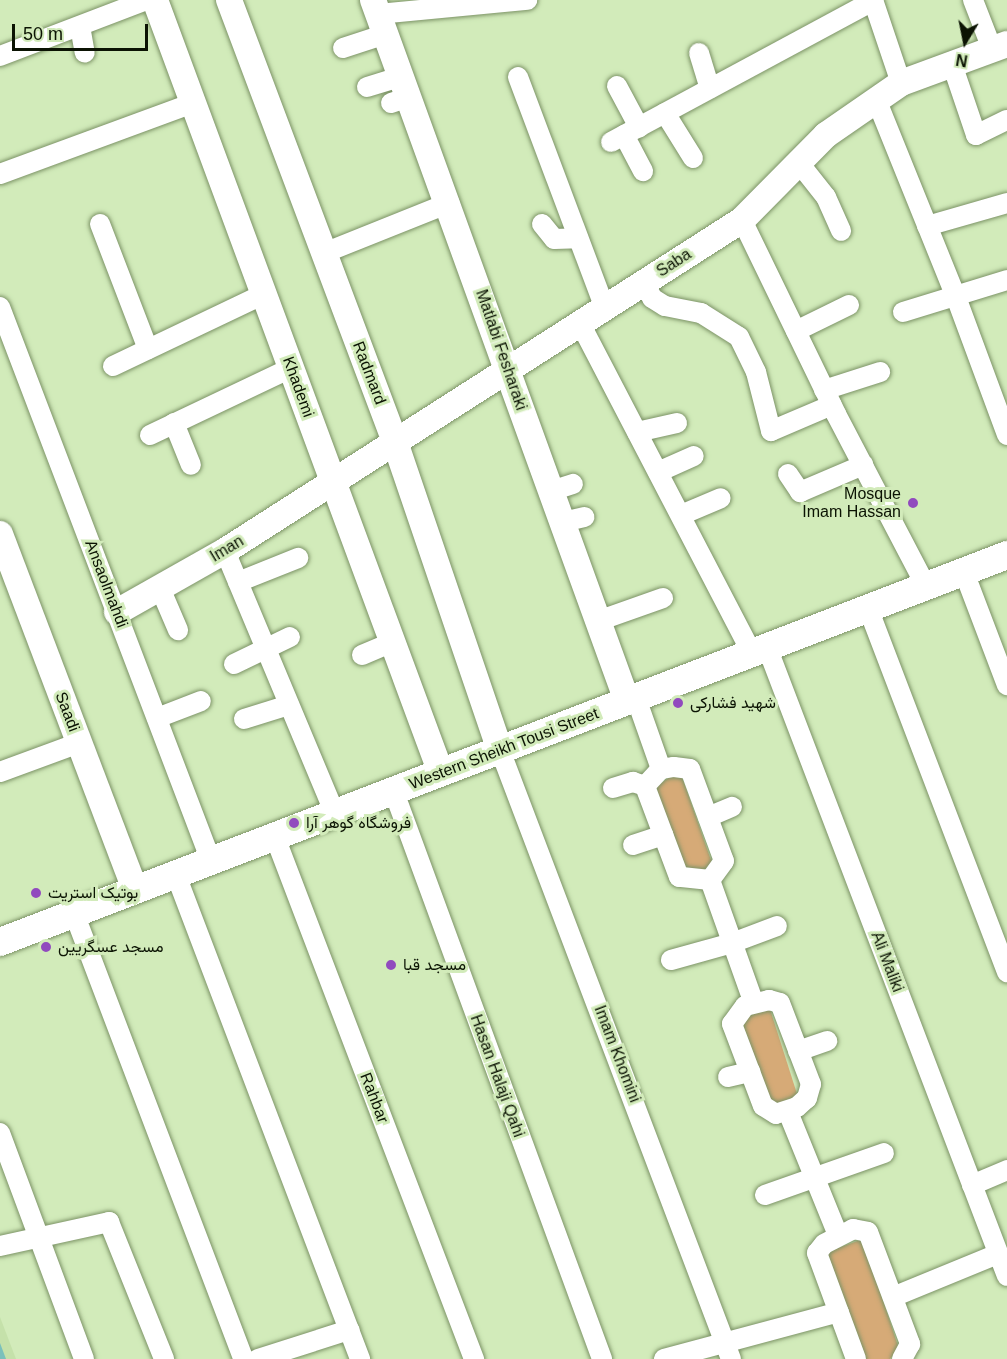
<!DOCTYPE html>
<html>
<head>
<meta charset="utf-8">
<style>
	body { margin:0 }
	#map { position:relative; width:1007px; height:1359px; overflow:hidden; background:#d2ebba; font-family:Helvetica,Vazirmatn,sans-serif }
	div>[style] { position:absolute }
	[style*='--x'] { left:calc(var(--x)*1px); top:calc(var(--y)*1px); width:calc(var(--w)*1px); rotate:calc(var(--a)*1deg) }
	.built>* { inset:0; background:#c5e1aa }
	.forest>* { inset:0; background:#d6aa77 }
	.building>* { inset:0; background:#7bc0bb }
	.roads { filter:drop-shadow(0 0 2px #7c9366) drop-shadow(0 0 2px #7c9366) }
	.minor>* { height:20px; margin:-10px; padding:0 10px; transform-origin:10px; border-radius:10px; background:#fff }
	.tertiary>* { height:26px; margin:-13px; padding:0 13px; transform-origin:13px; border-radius:13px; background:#fff }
	.secondary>* { height:28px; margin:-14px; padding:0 14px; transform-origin:14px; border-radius:14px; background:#fff }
	.dots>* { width:16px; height:16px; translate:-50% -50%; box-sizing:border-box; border:3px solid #d2ebba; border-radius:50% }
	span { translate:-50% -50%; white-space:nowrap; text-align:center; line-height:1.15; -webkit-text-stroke:6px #d2ebba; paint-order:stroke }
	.street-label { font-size:16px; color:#0b1303 }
	.poi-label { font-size:16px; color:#0b1303 }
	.right { translate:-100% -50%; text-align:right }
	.left { translate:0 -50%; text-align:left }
	.north { position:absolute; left:935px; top:12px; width:60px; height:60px; -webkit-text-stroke:4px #d2ebba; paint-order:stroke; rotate:190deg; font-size:16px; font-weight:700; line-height:24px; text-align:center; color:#0b1303 }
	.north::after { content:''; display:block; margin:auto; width:21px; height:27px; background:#0b1303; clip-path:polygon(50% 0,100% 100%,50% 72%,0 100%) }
	.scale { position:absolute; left:12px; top:24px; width:136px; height:27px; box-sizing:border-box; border:3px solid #0b1303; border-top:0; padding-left:8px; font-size:18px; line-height:21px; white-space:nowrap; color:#0b1303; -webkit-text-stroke:4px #d2ebba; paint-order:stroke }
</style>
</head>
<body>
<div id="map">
	<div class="built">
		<i style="clip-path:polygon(0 1317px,16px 1359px,0 1359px)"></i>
	</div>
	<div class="forest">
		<i style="clip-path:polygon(670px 777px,682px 777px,712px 863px,705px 871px,684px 872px,653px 789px)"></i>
		<i style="clip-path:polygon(769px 1006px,798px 1097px,781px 1106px,772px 1105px,742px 1022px,757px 1010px)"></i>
		<i style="clip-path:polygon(863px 1239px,899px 1349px,890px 1359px,866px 1359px,827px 1252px)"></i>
	</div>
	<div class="building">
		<i style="clip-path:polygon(0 1343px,6px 1359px,0 1359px)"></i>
	</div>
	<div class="roads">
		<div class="minor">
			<i style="--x:873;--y:0;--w:88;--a:71.4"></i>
			<i style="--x:973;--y:0;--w:53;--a:68.8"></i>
			<i style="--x:378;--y:14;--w:150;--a:-5.4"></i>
			<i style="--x:80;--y:26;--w:27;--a:80"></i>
			<i style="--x:343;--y:48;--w:45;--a:-18"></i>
			<i style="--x:699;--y:53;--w:37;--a:73"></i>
			<i style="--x:0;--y:56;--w:157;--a:-20.9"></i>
			<i style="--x:952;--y:64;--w:75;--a:71.3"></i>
			<i style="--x:976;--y:135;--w:34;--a:-26"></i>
			<i style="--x:518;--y:77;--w:247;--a:69.4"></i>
			<i style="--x:617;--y:86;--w:47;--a:61.8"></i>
			<i style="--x:367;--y:87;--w:37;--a:-17"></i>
			<i style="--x:876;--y:99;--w:214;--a:68"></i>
			<i style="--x:956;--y:297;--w:147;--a:69.7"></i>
			<i style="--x:391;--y:103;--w:20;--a:-18"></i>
			<i style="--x:665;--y:113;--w:53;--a:58.1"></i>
			<i style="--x:624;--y:135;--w:41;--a:62.2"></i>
			<i style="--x:611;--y:142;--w:298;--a:-28.3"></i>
			<i style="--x:799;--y:163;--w:43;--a:51.5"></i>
			<i style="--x:826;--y:197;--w:37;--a:66"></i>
			<i style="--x:0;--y:174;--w:206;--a:-20.2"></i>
			<i style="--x:742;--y:220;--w:216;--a:64.1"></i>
			<i style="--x:836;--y:414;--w:194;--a:62.4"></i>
			<i style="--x:100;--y:224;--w:134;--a:69"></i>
			<i style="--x:542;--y:224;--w:19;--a:51"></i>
			<i style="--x:554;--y:239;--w:24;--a:-2"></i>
			<i style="--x:927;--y:226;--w:83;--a:-16"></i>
			<i style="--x:324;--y:253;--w:135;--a:-21.8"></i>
			<i style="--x:644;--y:282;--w:18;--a:63"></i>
			<i style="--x:652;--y:298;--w:15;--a:32"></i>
			<i style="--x:665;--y:306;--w:37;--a:11"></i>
			<i style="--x:701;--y:313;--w:45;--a:32.3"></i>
			<i style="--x:739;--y:337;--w:39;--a:64"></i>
			<i style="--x:756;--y:372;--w:61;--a:75.7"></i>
			<i style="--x:771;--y:431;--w:66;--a:-23.1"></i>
			<i style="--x:0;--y:307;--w:593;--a:69.15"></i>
			<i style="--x:903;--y:312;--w:109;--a:-17.1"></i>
			<i style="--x:580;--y:323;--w:372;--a:62.5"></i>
			<i style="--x:796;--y:331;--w:59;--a:-26.1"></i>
			<i style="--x:113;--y:366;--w:167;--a:-25.5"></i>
			<i style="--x:824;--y:390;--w:59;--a:-17.8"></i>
			<i style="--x:174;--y:423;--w:45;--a:68"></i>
			<i style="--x:637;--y:432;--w:41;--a:-12.7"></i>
			<i style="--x:150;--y:435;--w:156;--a:-25.4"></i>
			<i style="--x:658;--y:472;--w:39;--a:-24"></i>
			<i style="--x:788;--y:474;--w:22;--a:56"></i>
			<i style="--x:800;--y:492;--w:69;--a:-23.2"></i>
			<i style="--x:551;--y:491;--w:23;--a:-18"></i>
			<i style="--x:681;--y:515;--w:43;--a:-23"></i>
			<i style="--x:563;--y:522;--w:22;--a:-13"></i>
			<i style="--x:225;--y:551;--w:285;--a:67.3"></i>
			<i style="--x:964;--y:572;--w:121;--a:69.2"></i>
			<i style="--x:238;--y:582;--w:65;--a:-21.8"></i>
			<i style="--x:160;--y:588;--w:46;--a:66.8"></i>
			<i style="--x:868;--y:608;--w:390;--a:69.1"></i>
			<i style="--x:598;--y:621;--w:69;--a:-19.5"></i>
			<i style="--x:767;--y:647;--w:673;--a:69.12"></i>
			<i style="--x:362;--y:655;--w:33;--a:-23"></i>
			<i style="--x:234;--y:664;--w:62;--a:-25.7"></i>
			<i style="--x:636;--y:698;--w:75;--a:70.6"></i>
			<i style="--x:157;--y:718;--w:47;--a:-21.1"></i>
			<i style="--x:244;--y:719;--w:47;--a:-17.3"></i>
			<i style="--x:500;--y:750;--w:651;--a:69.23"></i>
			<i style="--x:674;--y:767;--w:16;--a:7"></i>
			<i style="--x:690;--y:769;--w:98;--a:69.7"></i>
			<i style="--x:724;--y:861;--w:24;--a:126"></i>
			<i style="--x:710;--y:880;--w:31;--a:-174"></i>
			<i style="--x:679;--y:877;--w:97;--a:-110.5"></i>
			<i style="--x:645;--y:786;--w:23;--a:-47"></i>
			<i style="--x:661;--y:769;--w:13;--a:-9"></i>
			<i style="--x:0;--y:772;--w:84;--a:-20.2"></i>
			<i style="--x:613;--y:788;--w:21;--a:-17"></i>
			<i style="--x:633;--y:782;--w:13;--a:18"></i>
			<i style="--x:394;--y:792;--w:604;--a:69.85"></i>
			<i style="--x:708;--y:817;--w:26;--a:-23"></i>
			<i style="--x:275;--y:837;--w:559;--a:69.13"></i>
			<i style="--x:633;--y:845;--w:32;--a:-18"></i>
			<i style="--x:176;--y:875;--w:518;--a:69.18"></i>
			<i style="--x:710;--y:880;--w:128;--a:70.4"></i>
			<i style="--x:74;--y:913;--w:477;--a:69.2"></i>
			<i style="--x:671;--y:960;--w:63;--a:-15.6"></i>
			<i style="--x:732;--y:943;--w:48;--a:-20.7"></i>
			<i style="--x:769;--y:1000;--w:11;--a:15"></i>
			<i style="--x:780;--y:1003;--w:87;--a:69.1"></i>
			<i style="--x:811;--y:1084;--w:15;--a:106"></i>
			<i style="--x:807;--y:1098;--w:13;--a:138"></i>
			<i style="--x:797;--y:1107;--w:22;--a:162"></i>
			<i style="--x:776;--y:1114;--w:15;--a:-148"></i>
			<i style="--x:763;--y:1106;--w:88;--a:-110.7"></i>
			<i style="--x:732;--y:1024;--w:22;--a:-54"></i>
			<i style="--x:745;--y:1006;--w:25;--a:-14"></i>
			<i style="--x:798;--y:1051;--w:31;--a:-19"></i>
			<i style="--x:728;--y:1077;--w:23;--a:-13"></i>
			<i style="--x:788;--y:1112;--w:133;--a:67.9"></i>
			<i style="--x:0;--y:1133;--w:241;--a:69.6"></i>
			<i style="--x:972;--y:1185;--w:38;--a:-23"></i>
			<i style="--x:765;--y:1195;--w:126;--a:-19.4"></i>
			<i style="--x:0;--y:1246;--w:112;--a:-12.4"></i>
			<i style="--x:109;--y:1222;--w:148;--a:68.1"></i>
			<i style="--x:893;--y:1297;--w:113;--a:-22.3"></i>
			<i style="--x:258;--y:1359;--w:96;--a:-17.7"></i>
			<i style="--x:664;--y:1359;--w:181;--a:-15"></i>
			<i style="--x:856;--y:1359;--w:113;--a:-110.2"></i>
			<i style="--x:817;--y:1253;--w:11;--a:-52"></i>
			<i style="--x:824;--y:1244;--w:33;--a:-27"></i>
			<i style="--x:853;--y:1229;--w:15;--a:11"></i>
			<i style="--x:868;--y:1232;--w:120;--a:69.4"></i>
			<i style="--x:910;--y:1344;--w:17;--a:118"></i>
		</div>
		<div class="tertiary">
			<i style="--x:155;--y:0;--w:824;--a:69.7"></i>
			<i style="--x:229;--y:0;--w:472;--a:69.4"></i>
			<i style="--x:395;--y:442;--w:325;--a:71.2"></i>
			<i style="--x:373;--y:0;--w:746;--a:70.08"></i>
			<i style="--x:0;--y:534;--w:381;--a:69.2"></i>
			<i style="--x:117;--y:612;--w:124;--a:-29.5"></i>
			<i style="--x:225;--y:551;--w:614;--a:-32.63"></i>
			<i style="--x:742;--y:220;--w:120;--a:-45.3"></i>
			<i style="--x:826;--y:135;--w:91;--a:-34.7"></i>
			<i style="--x:901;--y:83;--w:113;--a:-20.2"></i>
		</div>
		<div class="secondary">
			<i style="--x:0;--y:942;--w:1079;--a:-21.02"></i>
		</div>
	</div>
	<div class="dots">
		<i style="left:913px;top:503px;background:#914abe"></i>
		<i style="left:678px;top:703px;background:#914abe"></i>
		<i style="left:294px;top:823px;background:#914abe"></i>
		<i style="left:36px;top:893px;background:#914abe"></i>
		<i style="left:46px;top:947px;background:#914abe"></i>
		<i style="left:391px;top:965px;background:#914abe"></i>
	</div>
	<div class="street-label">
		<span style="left:674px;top:263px;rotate:-33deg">Saba</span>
		<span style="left:501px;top:350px;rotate:71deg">Matlabi Fesharaki</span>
		<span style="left:369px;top:373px;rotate:69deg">Radmard</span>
		<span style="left:298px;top:387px;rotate:70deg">Khademi</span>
		<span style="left:227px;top:549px;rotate:-31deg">Iman</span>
		<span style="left:106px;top:584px;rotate:69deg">Ansaolmahdi</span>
		<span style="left:67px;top:712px;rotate:69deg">Saadi</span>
		<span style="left:504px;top:749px;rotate:-21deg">Western Sheikh Tousi Street</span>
		<span style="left:887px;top:962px;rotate:69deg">Ali Maliki</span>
		<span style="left:617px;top:1054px;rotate:69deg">Imam Khomini</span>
		<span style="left:497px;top:1076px;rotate:70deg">Hasan Halaji Qahi</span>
		<span style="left:374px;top:1098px;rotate:69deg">Rahbar</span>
	</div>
	<div class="poi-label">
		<span class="right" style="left:901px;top:503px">Mosque<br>Imam Hassan</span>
		<span class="left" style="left:690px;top:703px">شهید فشارکی</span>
		<span class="left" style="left:306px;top:823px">فروشگاه گوهر آرا</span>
		<span class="left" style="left:48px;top:893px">بوتیک استریت</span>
		<span class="left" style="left:58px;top:947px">مسجد عسگریین</span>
		<span class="left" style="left:403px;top:965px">مسجد قبا</span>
	</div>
	<div class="north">N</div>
	<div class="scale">50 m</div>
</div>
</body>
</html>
